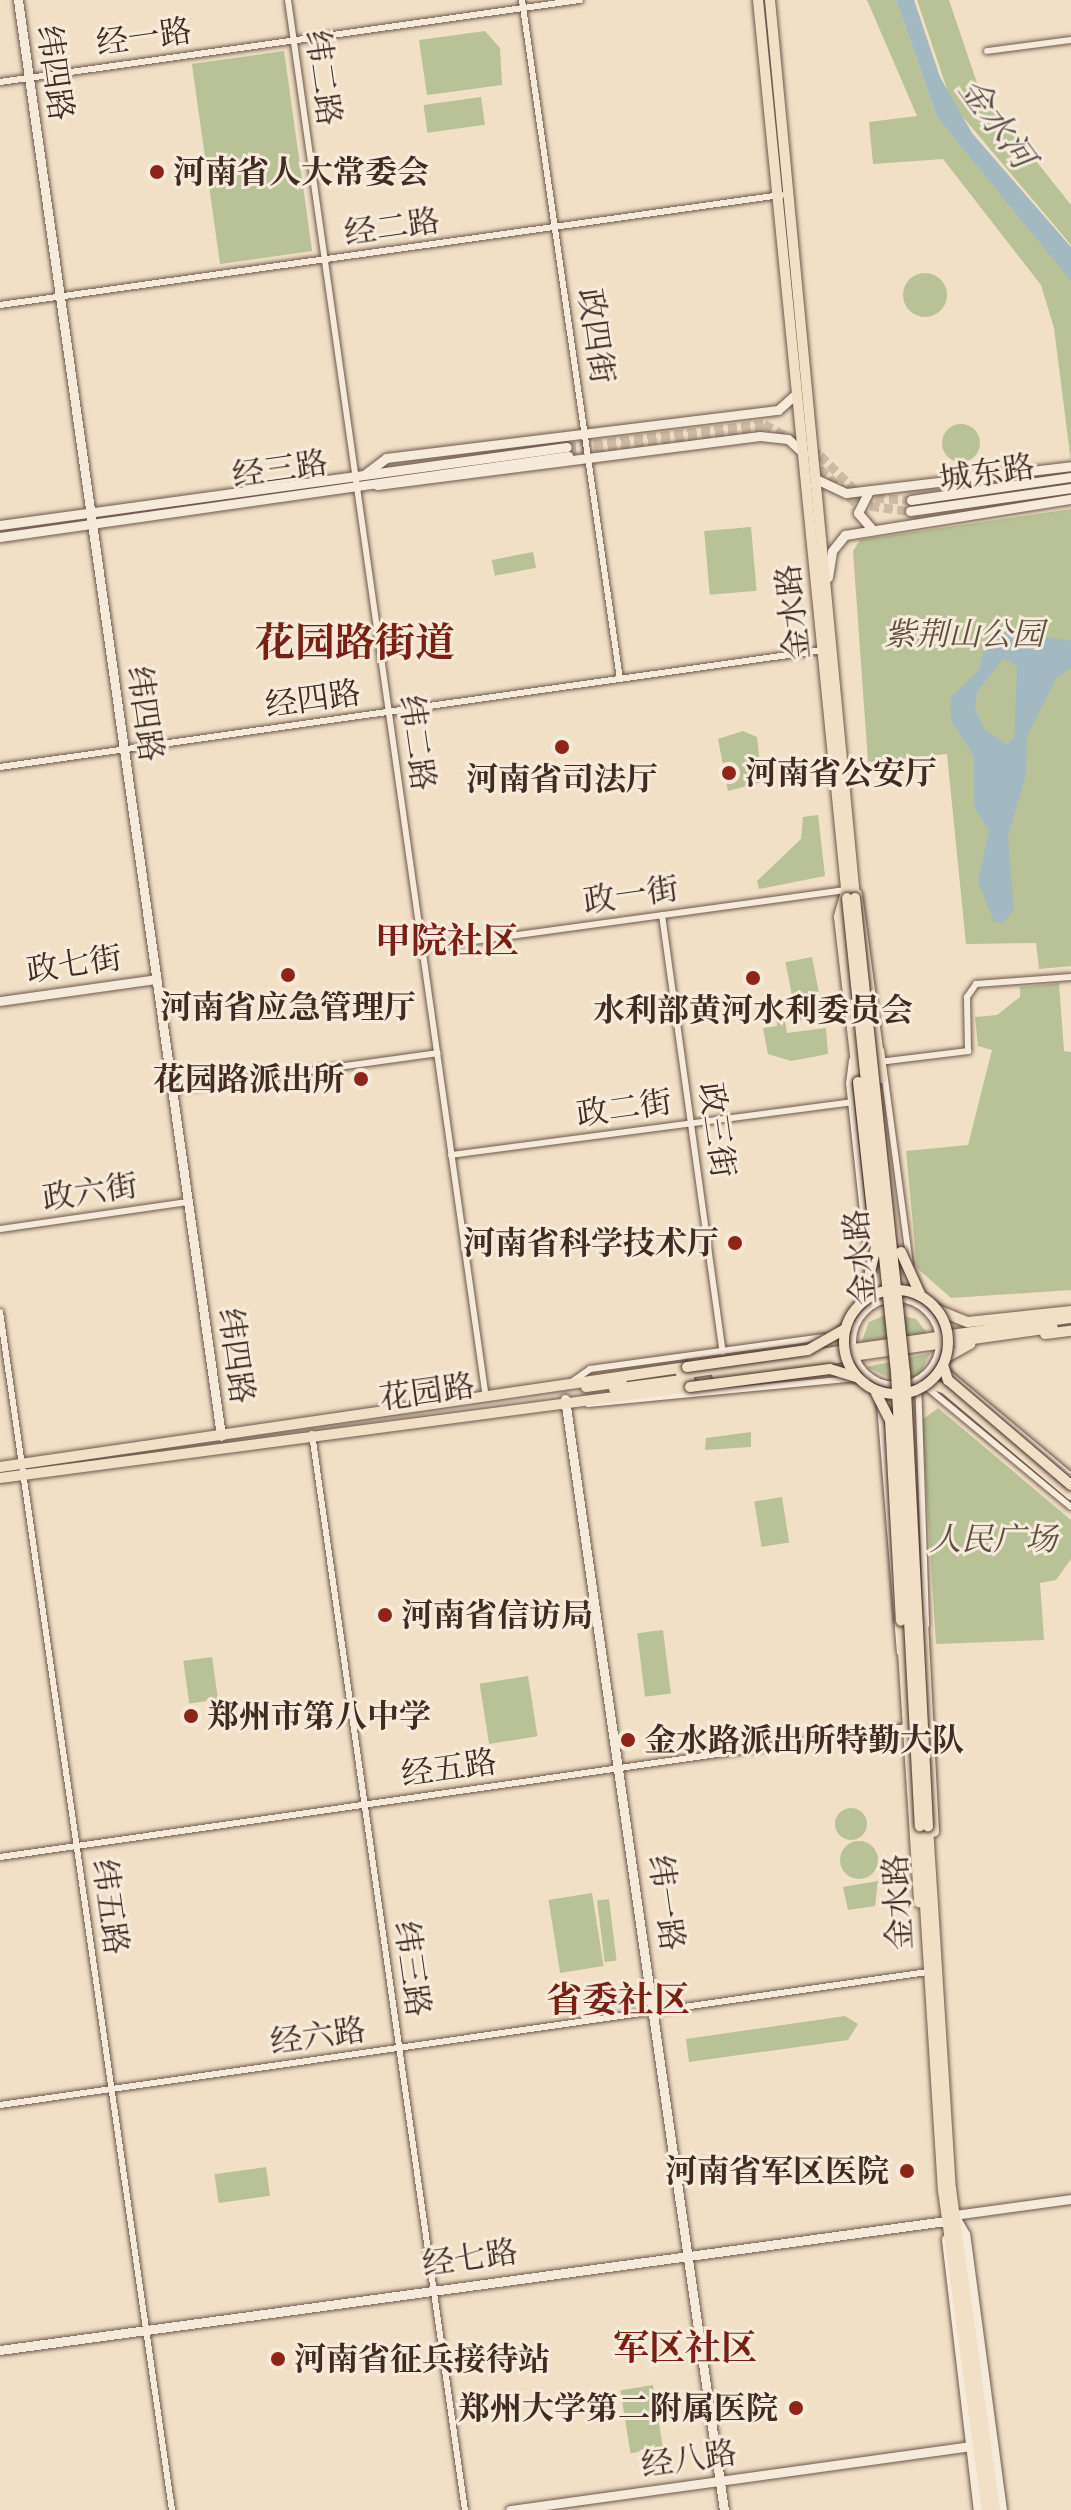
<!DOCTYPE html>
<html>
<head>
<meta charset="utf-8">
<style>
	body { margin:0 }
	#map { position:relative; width:1071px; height:2510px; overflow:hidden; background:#f1dfc6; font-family:Alegreya,"Noto Serif SC",serif }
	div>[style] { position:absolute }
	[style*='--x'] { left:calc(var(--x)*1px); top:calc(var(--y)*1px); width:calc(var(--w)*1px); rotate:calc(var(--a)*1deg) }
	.green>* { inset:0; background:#b9c296; transform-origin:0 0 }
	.round { border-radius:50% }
	.water>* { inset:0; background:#a2b9c1 }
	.secondary-tunnel>* { height:9px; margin-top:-4.5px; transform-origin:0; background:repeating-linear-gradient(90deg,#cebba5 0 9px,transparent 0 13.5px) }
	.roads { filter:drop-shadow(0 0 2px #6c574b) drop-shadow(0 0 2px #6c574b) }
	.street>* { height:6px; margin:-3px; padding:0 3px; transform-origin:3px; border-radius:3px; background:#f6eada }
	.street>.ring { margin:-3px; padding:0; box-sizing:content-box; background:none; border:6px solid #f6eada; border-radius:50% }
	.secondary>* { height:9px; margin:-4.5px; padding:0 4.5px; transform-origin:4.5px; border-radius:4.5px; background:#f6eada }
	.primary>* { height:10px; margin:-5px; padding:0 5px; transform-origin:5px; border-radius:5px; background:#f1dfc6 }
	.bridges { filter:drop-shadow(0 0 2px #402a22) drop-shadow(0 0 2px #402a22) }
	.primary-bridge>* { height:10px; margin:-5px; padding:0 5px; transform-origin:5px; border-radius:5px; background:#f1dfc6 }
	.primary-bridge>.ring { margin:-5px; padding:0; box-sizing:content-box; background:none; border:10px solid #f1dfc6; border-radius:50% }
	.dots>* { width:22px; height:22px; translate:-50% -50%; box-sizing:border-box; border:4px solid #f6eada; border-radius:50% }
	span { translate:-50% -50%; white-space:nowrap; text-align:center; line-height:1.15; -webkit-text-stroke:6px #f6eada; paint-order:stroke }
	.street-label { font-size:32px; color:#402a22 }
	.poi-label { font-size:32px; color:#402a22; font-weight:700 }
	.left { translate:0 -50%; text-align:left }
	.right { translate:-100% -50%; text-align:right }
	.park-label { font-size:32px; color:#5e503f; font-style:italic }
	.water-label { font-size:34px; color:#584e4a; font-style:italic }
	.quarter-label { font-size:36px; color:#7a1f14; font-weight:700 }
	.district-label { font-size:40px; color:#7a1f14; font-weight:700 }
</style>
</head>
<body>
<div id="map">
	<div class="green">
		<i style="clip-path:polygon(867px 0,896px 0,937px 117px,1071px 280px,1071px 462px,1054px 328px,1041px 285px,943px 159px,873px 164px,869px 122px,917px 116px)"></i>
		<i style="clip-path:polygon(917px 0,949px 0,979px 89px,1071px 205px,1071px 245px,952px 104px)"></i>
		<i style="clip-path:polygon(485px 31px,500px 48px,502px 85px,427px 95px,419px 40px)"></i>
		<i style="left:284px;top:51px;width:202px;height:93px;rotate:82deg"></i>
		<i style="left:481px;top:97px;width:28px;height:58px;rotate:82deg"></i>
		<i class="round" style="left:903px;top:273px;width:44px;height:44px"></i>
		<i class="round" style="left:942px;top:424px;width:38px;height:38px"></i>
		<i style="clip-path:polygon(1071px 509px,1071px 966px,1039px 969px,1036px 943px,966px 944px,947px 754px,868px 762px,853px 551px,860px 540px)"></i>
		<i style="left:751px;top:527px;width:64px;height:47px;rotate:85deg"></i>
		<i style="left:533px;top:552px;width:16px;height:42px;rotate:79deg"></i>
		<i style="clip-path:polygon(743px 731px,757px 737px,762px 782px,728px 791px,718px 739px)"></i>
		<i style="clip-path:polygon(818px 815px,825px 876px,759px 889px,757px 881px,801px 839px,803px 817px)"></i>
		<i style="left:812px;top:957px;width:60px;height:27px;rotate:79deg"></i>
		<i style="clip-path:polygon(1059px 983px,1064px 1051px,1071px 1052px,1071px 1290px,951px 1298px,917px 1268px,906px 1151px,968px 1145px,992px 1050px,978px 1046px,975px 1017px,997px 1015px,1020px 997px,1020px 987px)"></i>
		<i style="clip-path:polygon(784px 1015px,787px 1033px,826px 1028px,828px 1054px,791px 1061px,768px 1054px,763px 1028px,777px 1026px,776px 1016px)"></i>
		<i style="clip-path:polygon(890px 1313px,916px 1319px,928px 1334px,860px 1346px,869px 1322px)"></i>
		<i style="clip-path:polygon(930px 1353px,919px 1376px,900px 1383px,867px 1367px)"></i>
		<i style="clip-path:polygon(938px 1408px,1071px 1520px,1071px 1559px,1056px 1580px,1040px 1583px,1044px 1640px,936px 1644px,922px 1420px)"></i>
		<i style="clip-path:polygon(751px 1432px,751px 1447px,705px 1450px,706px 1438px)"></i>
		<i style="left:782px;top:1497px;width:46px;height:28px;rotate:81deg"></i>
		<i style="left:663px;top:1630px;width:64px;height:26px;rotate:83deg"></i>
		<i style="left:212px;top:1657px;width:43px;height:29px;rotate:82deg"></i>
		<i style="left:528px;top:1676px;width:61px;height:49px;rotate:81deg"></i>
		<i class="round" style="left:835px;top:1808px;width:32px;height:32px"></i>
		<i class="round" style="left:840px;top:1841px;width:38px;height:38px"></i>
		<i style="clip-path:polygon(878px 1881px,875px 1906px,848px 1910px,843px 1887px)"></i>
		<i style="left:592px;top:1893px;width:74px;height:44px;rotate:81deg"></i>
		<i style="left:609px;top:1899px;width:62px;height:12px;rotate:83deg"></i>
		<i style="clip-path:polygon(845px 2016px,858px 2024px,848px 2040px,689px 2062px,686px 2039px)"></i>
		<i style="left:266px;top:2167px;width:29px;height:52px;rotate:82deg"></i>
		<i style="left:653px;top:2385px;width:64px;height:33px;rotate:81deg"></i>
	</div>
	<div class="water">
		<i style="clip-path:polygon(896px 0,914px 0,940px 77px,972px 133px,1071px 247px,1071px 281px,937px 117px)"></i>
		<i style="clip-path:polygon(evenodd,1008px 630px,1071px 641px,1071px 668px,1057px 677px,1027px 736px,1026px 775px,1008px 836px,1014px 910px,1003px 923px,994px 922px,978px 881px,989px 831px,974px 806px,974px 757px,951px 720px,950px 699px,979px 670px,987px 638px,1008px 630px,1004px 658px,1017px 667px,1014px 739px,1006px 744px,985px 730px,975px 709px,977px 692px,1004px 658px)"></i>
	</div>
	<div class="secondary-tunnel">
		<i style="--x:567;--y:447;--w:198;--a:-6.7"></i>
		<i style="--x:764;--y:424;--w:64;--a:29"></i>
		<i style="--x:820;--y:455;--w:59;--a:45"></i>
		<i style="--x:862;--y:497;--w:49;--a:3.5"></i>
		<i style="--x:568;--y:456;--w:200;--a:-6.6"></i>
		<i style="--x:810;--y:459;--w:65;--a:43.8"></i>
		<i style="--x:857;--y:504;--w:53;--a:7.5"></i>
	</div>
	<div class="roads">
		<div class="street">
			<i style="--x:288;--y:0;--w:1412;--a:81.94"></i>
			<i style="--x:522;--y:0;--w:686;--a:81.79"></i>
			<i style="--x:987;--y:51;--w:85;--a:-7.5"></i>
			<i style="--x:0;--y:82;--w:586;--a:-8.05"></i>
			<i style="--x:0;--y:305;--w:789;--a:-8.02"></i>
			<i style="--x:0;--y:767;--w:831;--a:-8.09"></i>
			<i style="--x:662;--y:915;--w:441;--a:82.1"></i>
			<i style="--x:422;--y:948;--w:428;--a:-7.8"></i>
			<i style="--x:881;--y:1050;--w:216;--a:82.3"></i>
			<i style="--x:852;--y:1060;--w:23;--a:97"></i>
			<i style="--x:849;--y:1083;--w:185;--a:83.8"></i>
			<i style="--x:887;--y:1061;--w:82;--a:-7"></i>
			<i style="--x:968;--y:1051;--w:54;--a:-91.1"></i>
			<i style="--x:967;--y:997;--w:16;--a:-55"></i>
			<i style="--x:976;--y:984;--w:95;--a:-4.2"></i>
			<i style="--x:172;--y:1090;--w:268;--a:-7.9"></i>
			<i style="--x:451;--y:1155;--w:403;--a:-7.5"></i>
			<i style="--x:0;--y:1229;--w:190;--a:-8.2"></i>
			<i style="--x:870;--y:1283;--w:23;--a:83"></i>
			<i class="ring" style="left:853px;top:1299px;width:80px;height:80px"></i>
			<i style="--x:0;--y:1312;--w:1210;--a:81.83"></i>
			<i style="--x:842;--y:1330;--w:16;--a:-22"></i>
			<i style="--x:948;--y:1373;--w:160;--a:39.9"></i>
			<i style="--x:918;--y:1380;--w:245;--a:88.1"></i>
			<i style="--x:573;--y:1381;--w:21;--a:-35"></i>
			<i style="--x:590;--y:1369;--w:236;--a:-7.8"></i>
			<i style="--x:924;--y:1385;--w:191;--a:39.7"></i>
			<i style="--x:588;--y:1404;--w:283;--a:-5.5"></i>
			<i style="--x:880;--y:1405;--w:248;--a:85.4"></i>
			<i style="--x:312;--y:1434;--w:1087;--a:81.91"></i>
			<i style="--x:0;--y:1857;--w:915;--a:-8.17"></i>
			<i style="--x:0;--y:2105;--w:937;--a:-8.16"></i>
		</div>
		<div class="secondary">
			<i style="--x:18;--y:0;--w:1450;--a:81.95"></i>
			<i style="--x:365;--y:474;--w:26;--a:-37"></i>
			<i style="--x:386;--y:458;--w:395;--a:-7"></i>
			<i style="--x:778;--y:410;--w:25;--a:-42"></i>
			<i style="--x:818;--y:480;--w:31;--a:25"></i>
			<i style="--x:846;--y:493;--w:227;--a:-6.8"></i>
			<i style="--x:377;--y:485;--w:386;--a:-7.3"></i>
			<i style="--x:760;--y:436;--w:28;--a:6"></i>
			<i style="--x:788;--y:439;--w:21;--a:43"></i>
			<i style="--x:868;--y:493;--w:22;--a:117"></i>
			<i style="--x:858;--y:513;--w:23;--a:49"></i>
			<i style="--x:911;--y:500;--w:162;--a:-8.2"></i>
			<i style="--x:910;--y:511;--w:163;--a:-8.1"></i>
			<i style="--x:0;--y:525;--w:572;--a:-7.83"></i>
			<i style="--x:0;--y:537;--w:574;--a:-8.12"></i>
			<i style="--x:828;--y:577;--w:26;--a:-81"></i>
			<i style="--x:832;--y:551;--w:21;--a:-51"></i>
			<i style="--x:845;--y:535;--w:229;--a:-9.1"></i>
			<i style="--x:0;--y:1001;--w:158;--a:-8"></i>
			<i style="--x:565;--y:1399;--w:1122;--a:81.86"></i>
			<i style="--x:946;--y:2239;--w:273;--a:83.3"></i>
			<i style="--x:0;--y:2350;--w:955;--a:-7.77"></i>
			<i style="--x:510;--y:2510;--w:463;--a:-7.9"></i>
			<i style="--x:1002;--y:2510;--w:278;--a:-97.6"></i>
			<i style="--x:965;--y:2234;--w:22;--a:-120"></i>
			<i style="--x:954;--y:2215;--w:118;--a:-7.8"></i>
		</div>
		<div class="primary">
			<i style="--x:758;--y:0;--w:902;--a:84.34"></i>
			<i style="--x:770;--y:0;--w:902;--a:84.59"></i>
			<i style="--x:846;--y:892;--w:26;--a:106"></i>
			<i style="--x:839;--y:917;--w:166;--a:83.4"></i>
			<i style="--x:857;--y:894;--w:186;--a:82.3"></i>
			<i style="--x:935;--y:1309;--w:35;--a:22"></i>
			<i style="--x:968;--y:1322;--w:104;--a:-6.1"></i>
			<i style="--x:1045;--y:1334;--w:26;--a:-7"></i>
			<i style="--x:945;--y:1358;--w:29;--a:-29"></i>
			<i style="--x:681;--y:1374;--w:394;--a:-8.2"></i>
			<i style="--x:717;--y:1375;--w:339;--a:-8"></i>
			<i style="--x:928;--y:1383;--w:18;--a:19"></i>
			<i style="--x:945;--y:1389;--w:165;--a:40.1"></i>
			<i style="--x:586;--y:1387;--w:36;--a:-8"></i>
			<i style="--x:614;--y:1389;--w:76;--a:-7.6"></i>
			<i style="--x:0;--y:1467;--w:694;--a:-8.28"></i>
			<i style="--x:0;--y:1478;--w:696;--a:-7.51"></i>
			<i style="--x:901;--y:1621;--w:282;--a:86.3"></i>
			<i style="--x:923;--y:1621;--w:211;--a:87"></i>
			<i style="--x:920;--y:1826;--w:365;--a:86.4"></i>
			<i style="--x:943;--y:2190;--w:323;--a:82.2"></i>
			<i style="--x:928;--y:1826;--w:364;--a:86.4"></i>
			<i style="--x:951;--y:2189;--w:324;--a:82.2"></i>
		</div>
	</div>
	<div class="bridges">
		<div class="primary-bridge">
			<i style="--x:847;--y:898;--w:477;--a:84.1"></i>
			<i style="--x:896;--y:1372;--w:455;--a:87"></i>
			<i style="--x:855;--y:898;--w:477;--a:84"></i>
			<i style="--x:905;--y:1372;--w:455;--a:87.1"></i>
			<i style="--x:858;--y:1082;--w:166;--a:83.8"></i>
			<i style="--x:876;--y:1247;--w:56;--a:103.5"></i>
			<i style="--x:901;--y:1252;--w:46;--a:65.7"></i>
			<i class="ring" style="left:844px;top:1290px;width:94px;height:94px"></i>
			<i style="--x:943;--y:1365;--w:16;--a:72"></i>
			<i style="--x:948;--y:1380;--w:162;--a:40.5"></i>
			<i style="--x:687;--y:1367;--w:122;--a:-8"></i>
			<i style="--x:808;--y:1350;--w:43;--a:-29.6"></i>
			<i style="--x:690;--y:1387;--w:141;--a:-7.3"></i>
			<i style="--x:830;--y:1369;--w:28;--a:17"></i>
			<i style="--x:876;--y:1393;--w:30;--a:63"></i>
			<i style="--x:890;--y:1420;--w:201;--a:86.9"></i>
		</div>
	</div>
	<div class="dots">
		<i style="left:157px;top:172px;background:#8f2418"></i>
		<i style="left:562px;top:747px;background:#8f2418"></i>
		<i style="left:729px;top:773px;background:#8f2418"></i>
		<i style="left:288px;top:975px;background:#8f2418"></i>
		<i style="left:753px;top:978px;background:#8f2418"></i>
		<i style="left:361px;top:1079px;background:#8f2418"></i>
		<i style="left:735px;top:1243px;background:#8f2418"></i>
		<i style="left:385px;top:1615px;background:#8f2418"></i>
		<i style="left:191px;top:1716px;background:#8f2418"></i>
		<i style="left:628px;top:1740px;background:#8f2418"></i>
		<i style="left:907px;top:2171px;background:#8f2418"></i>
		<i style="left:278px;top:2359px;background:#8f2418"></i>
		<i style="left:796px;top:2408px;background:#8f2418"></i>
	</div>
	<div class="street-label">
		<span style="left:144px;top:37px;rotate:-8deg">经一路</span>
		<span style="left:55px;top:73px;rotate:82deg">纬四路</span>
		<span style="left:323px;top:78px;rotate:82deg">纬二路</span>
		<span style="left:392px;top:227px;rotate:-8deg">经二路</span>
		<span style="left:596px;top:336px;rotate:82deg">政四街</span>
		<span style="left:280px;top:469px;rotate:-8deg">经三路</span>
		<span style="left:987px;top:473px;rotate:-8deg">城东路</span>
		<span style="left:793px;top:612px;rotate:-96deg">金水路</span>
		<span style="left:313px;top:699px;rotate:-8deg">经四路</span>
		<span style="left:145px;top:714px;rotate:82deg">纬四路</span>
		<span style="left:417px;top:743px;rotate:82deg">纬二路</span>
		<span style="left:631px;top:895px;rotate:-8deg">政一街</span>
		<span style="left:74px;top:964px;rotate:-8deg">政七街</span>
		<span style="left:624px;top:1108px;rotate:-8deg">政二街</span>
		<span style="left:717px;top:1130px;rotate:82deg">政三街</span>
		<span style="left:90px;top:1192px;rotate:-8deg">政六街</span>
		<span style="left:860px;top:1257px;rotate:-95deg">金水路</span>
		<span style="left:236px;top:1356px;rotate:82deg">纬四路</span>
		<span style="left:427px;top:1392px;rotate:-8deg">花园路</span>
		<span style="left:449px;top:1768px;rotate:-8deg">经五路</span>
		<span style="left:898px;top:1902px;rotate:-93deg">金水路</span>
		<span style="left:666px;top:1903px;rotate:82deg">纬一路</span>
		<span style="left:110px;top:1907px;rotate:82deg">纬五路</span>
		<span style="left:412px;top:1969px;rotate:82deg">纬三路</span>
		<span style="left:318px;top:2036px;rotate:-8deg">经六路</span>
		<span style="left:470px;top:2258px;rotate:-8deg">经七路</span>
		<span style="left:689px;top:2459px;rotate:-8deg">经八路</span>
	</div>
	<div class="poi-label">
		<span class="left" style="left:173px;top:172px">河南省人大常委会</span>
		<span class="left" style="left:745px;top:773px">河南省公安厅</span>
		<span style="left:562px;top:779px">河南省司法厅</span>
		<span style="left:288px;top:1007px">河南省应急管理厅</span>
		<span style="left:753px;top:1010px">水利部黄河水利委员会</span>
		<span class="right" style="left:345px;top:1079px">花园路派出所</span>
		<span class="right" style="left:719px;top:1243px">河南省科学技术厅</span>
		<span class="left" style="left:401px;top:1615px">河南省信访局</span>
		<span class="left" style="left:207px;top:1716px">郑州市第八中学</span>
		<span class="left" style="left:644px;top:1740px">金水路派出所特勤大队</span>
		<span class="right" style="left:889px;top:2171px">河南省军区医院</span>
		<span class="left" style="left:294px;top:2359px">河南省征兵接待站</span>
		<span class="right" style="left:778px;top:2408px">郑州大学第二附属医院</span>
	</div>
	<div class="park-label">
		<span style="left:964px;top:634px">紫荆山公园</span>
		<span style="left:993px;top:1539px">人民广场</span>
	</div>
	<div class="water-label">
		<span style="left:997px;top:123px;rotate:54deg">金水河</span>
	</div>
	<div class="quarter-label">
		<span style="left:447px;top:941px">甲院社区</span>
		<span style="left:618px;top:2000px">省委社区</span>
		<span style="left:685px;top:2348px">军区社区</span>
	</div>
	<div class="district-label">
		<span style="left:355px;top:643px">花园路街道</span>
	</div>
</div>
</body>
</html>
